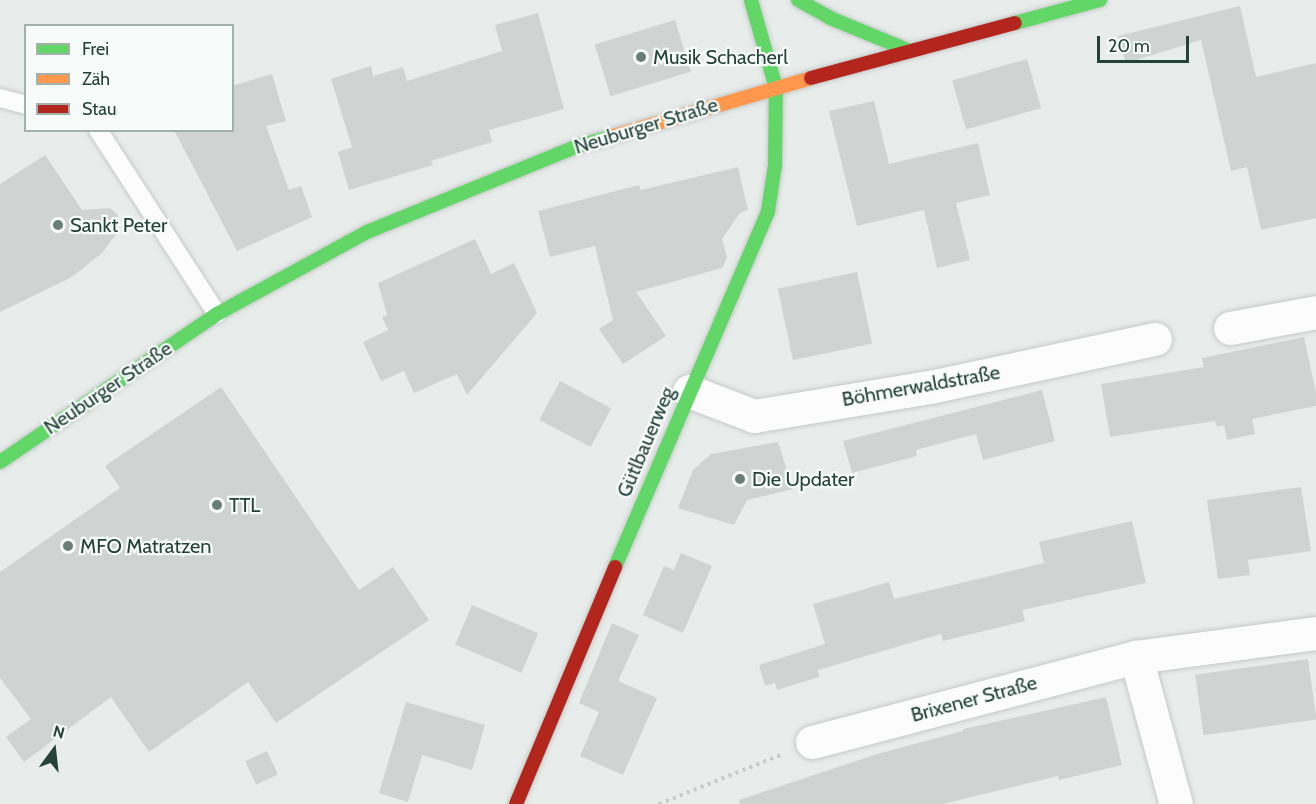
<!DOCTYPE html>
<html>
<head>
<meta charset="utf-8">
<style>
	body { margin:0 }
	#map { position:relative; width:1316px; height:804px; overflow:hidden; background:#e8edeb; font-family:Cabin,sans-serif }
	div>[style] { position:absolute }
	[style*='--x'] { left:calc(var(--x)*1px); top:calc(var(--y)*1px); width:calc(var(--w)*1px); rotate:calc(var(--a)*1deg) }
	.building>* { inset:0; background:#cfd4d2; transform-origin:0 0 }
	.path>* { height:4px; margin-top:-2px; transform-origin:0; background:repeating-linear-gradient(90deg,#c3ccca 0 3px,transparent 0 7.5px) }
	.roads { filter:drop-shadow(0 0 2px #c5cac8) drop-shadow(0 0 2px #c5cac8) }
	.lane>* { height:18px; margin:-9px; padding:0 9px; transform-origin:9px; border-radius:9px; background:#fcfcfc }
	.street>* { height:33px; margin:-16.5px; padding:0 16.5px; transform-origin:16.5px; border-radius:16.5px; background:#fcfcfc }
	.fast>* { height:14px; margin:-7px; padding:0 7px; transform-origin:7px; border-radius:7px; background:#63d668 }
	.slow>* { height:14px; margin:-7px; padding:0 7px; transform-origin:7px; border-radius:7px; background:#ff974d }
	.jam>* { height:14px; margin:-7px; padding:0 7px; transform-origin:7px; border-radius:7px; background:#b3261e }
	.dots>* { width:16px; height:16px; translate:-50% -50%; box-sizing:border-box; border:3px solid #f7fbf9; border-radius:50% }
	span { translate:-50% -50%; white-space:nowrap; text-align:center; line-height:1.15; -webkit-text-stroke:4.5px #f7fbf9; paint-order:stroke }
	.poi-label { font-size:20px; color:#24423a }
	.left { translate:0 -50%; text-align:left }
	.street-label { font-size:20px; color:#24423a }
	.legend { position:absolute; left:24px; top:24px; width:210px; height:108px; box-sizing:border-box; background:#f7fbf9; border:2px solid #a3b1ad; margin:0; padding:8px 10px; list-style:none; font-size:18px; color:#24423a }
	.legend li { display:flex; align-items:center; gap:12px; height:30px }
	.legend b { width:30px; border:2px solid #a3b1ad }
	.north { position:absolute; left:24px; top:720px; width:60px; height:60px; -webkit-text-stroke:4px #f7fbf9; paint-order:stroke; rotate:15deg; font-size:16px; font-weight:700; line-height:24px; text-align:center; color:#24423a }
	.north::after { content:''; display:block; margin:auto; width:21px; height:27px; background:#24423a; clip-path:polygon(50% 0,100% 100%,50% 72%,0 100%) }
	.scale { position:absolute; left:1097px; top:36px; width:92px; height:27px; box-sizing:border-box; border:3px solid #24423a; border-top:0; padding-left:8px; font-size:18px; line-height:21px; white-space:nowrap; color:#24423a; -webkit-text-stroke:4px #f7fbf9; paint-order:stroke }
</style>
</head>
<body>
<div id="map">
	<div class="building">
		<i style="clip-path:polygon(1240px 6px,1256px 77px,1316px 63px,1316px 218px,1261px 230px,1247px 167px,1231px 171px,1201px 40px,1126px 63px,1118px 36px)"></i>
		<i style="clip-path:polygon(538px 13px,564px 109px,489px 130px,492px 142px,431px 161px,433px 165px,349px 190px,338px 152px,352px 147px,331px 79px,371px 66px,373px 76px,403px 67px,407px 81px,502px 51px,495px 25px)"></i>
		<i style="left:675px;top:20px;width:54px;height:84px;rotate:73deg"></i>
		<i style="left:1027px;top:59px;width:51px;height:78px;rotate:74deg"></i>
		<i style="clip-path:polygon(272px 74px,286px 121px,266px 126px,289px 190px,301px 186px,312px 217px,237px 251px,174px 130px,232px 130px,232px 86px)"></i>
		<i style="clip-path:polygon(874px 101px,889px 164px,978px 143px,990px 195px,956px 203px,970px 260px,937px 268px,924px 210px,857px 226px,829px 111px)"></i>
		<i style="clip-path:polygon(45px 155px,82px 210px,110px 208px,118px 215px,116px 234px,102px 253px,72px 277px,0 312px,0 184px)"></i>
		<i style="clip-path:polygon(738px 167px,748px 210px,740px 213px,722px 239px,727px 258px,722px 268px,636px 292px,666px 336px,623px 364px,599px 329px,613px 320px,595px 246px,550px 257px,538px 211px,639px 185px,641px 190px)"></i>
		<i style="clip-path:polygon(475px 239px,491px 274px,514px 263px,537px 313px,467px 395px,457px 374px,414px 393px,404px 371px,381px 381px,363px 342px,388px 330px,382px 317px,387px 315px,378px 283px)"></i>
		<i style="left:857px;top:272px;width:73px;height:81px;rotate:78deg"></i>
		<i style="clip-path:polygon(1304px 337px,1316px 393px,1316px 406px,1252px 419px,1255px 434px,1227px 440px,1224px 425px,1217px 427px,1215px 421px,1110px 437px,1101px 384px,1204px 367px,1202px 358px)"></i>
		<i style="left:560px;top:381px;width:58px;height:44px;rotate:28deg"></i>
		<i style="clip-path:polygon(221px 387px,359px 590px,393px 567px,429px 620px,276px 723px,248px 682px,149px 752px,111px 697px,24px 762px,6px 737px,31px 719px,0 678px,0 572px,120px 488px,105px 466px)"></i>
		<i style="clip-path:polygon(1042px 390px,1055px 441px,983px 460px,976px 434px,916px 450px,917px 456px,852px 473px,843px 441px)"></i>
		<i style="clip-path:polygon(778px 442px,793px 489px,747px 500px,734px 525px,678px 508px,693px 470px,711px 454px)"></i>
		<i style="clip-path:polygon(1301px 487px,1311px 551px,1248px 560px,1250px 575px,1218px 579px,1207px 500px)"></i>
		<i style="clip-path:polygon(1132px 521px,1146px 583px,1022px 610px,1025px 621px,943px 641px,941px 634px,818px 670px,819px 677px,777px 690px,775px 683px,765px 686px,759px 665px,825px 644px,813px 604px,889px 582px,894px 599px,1044px 563px,1039px 542px)"></i>
		<i style="clip-path:polygon(681px 553px,712px 566px,683px 633px,643px 615px,664px 566px,674px 570px)"></i>
		<i style="left:472px;top:605px;width:72px;height:43px;rotate:23deg"></i>
		<i style="clip-path:polygon(612px 623px,639px 635px,618px 681px,657px 698px,623px 775px,580px 756px,599px 712px,579px 703px)"></i>
		<i style="left:1308px;top:659px;width:61px;height:114px;rotate:82deg"></i>
		<i style="clip-path:polygon(1106px 697px,1122px 765px,1059px 780px,1058px 776px,943px 804px,740px 804px,739px 800px,877px 754px,963px 731px,963px 729px)"></i>
		<i style="clip-path:polygon(406px 702px,485px 725px,472px 770px,422px 755px,408px 802px,379px 793px)"></i>
		<i style="left:267px;top:751px;width:26px;height:24px;rotate:65deg"></i>
	</div>
	<div class="path">
		<i style="--x:659;--y:804;--w:134;--a:-22"></i>
	</div>
	<div class="roads">
		<div class="lane">
			<i style="--x:0;--y:98;--w:27;--a:15"></i>
			<i style="--x:98;--y:130;--w:219;--a:57.1"></i>
		</div>
		<div class="street">
			<i style="--x:1230;--y:328;--w:87;--a:-10.5"></i>
			<i style="--x:689;--y:391;--w:70;--a:21"></i>
			<i style="--x:754;--y:416;--w:183;--a:-9.4"></i>
			<i style="--x:935;--y:386;--w:225;--a:-12.1"></i>
			<i style="--x:1136;--y:657;--w:152;--a:74.8"></i>
			<i style="--x:812;--y:742;--w:335;--a:-14.7"></i>
			<i style="--x:1136;--y:657;--w:182;--a:-7.6"></i>
		</div>
		<div class="fast">
			<i style="--x:798;--y:0;--w:37;--a:29"></i>
			<i style="--x:830;--y:18;--w:87;--a:22.4"></i>
			<i style="--x:1015;--y:23;--w:88;--a:-15.1"></i>
			<i style="--x:0;--y:462;--w:263;--a:-34.3"></i>
			<i style="--x:217;--y:314;--w:171;--a:-28.7"></i>
			<i style="--x:367;--y:232;--w:225;--a:-22.2"></i>
			<i style="--x:575;--y:147;--w:40;--a:-16"></i>
			<i style="--x:615;--y:567;--w:387;--a:-66.7"></i>
			<i style="--x:768;--y:211;--w:47;--a:-81.3"></i>
			<i style="--x:775;--y:165;--w:77;--a:-89.3"></i>
			<i style="--x:776;--y:88;--w:91;--a:-105.9"></i>
		</div>
		<div class="slow">
			<i style="--x:613;--y:136;--w:206;--a:-16.3"></i>
		</div>
		<div class="jam">
			<i style="--x:811;--y:78;--w:211;--a:-15.1"></i>
			<i style="--x:516;--y:804;--w:257;--a:-67.3"></i>
		</div>
	</div>
	<div class="dots">
		<i style="left:641px;top:57px;background:#697e78"></i>
		<i style="left:58px;top:225px;background:#697e78"></i>
		<i style="left:740px;top:479px;background:#697e78"></i>
		<i style="left:217px;top:505px;background:#697e78"></i>
		<i style="left:68px;top:546px;background:#697e78"></i>
	</div>
	<div class="poi-label">
		<span class="left" style="left:653px;top:57px">Musik Schacherl</span>
		<span class="left" style="left:70px;top:225px">Sankt Peter</span>
		<span class="left" style="left:752px;top:479px">Die Updater</span>
		<span class="left" style="left:229px;top:505px">TTL</span>
		<span class="left" style="left:80px;top:546px">MFO Matratzen</span>
	</div>
	<div class="street-label">
		<span style="left:646px;top:126px;rotate:-17deg">Neuburger Straße</span>
		<span style="left:921px;top:386px;rotate:-10deg">Böhmerwaldstraße</span>
		<span style="left:108px;top:388px;rotate:-34deg">Neuburger Straße</span>
		<span style="left:646px;top:442px;rotate:-67deg">Gütlbauerweg</span>
		<span style="left:974px;top:699px;rotate:-15deg">Brixener Straße</span>
	</div>
	<ul class="legend">
	<li><b style="height:8px;background:#63d668"></b>Frei</li>
	<li><b style="height:8px;background:#ff974d"></b>Zäh</li>
	<li><b style="height:8px;background:#b3261e"></b>Stau</li>
	</ul>
	<div class="north">N</div>
	<div class="scale">20 m</div>
</div>
</body>
</html>
